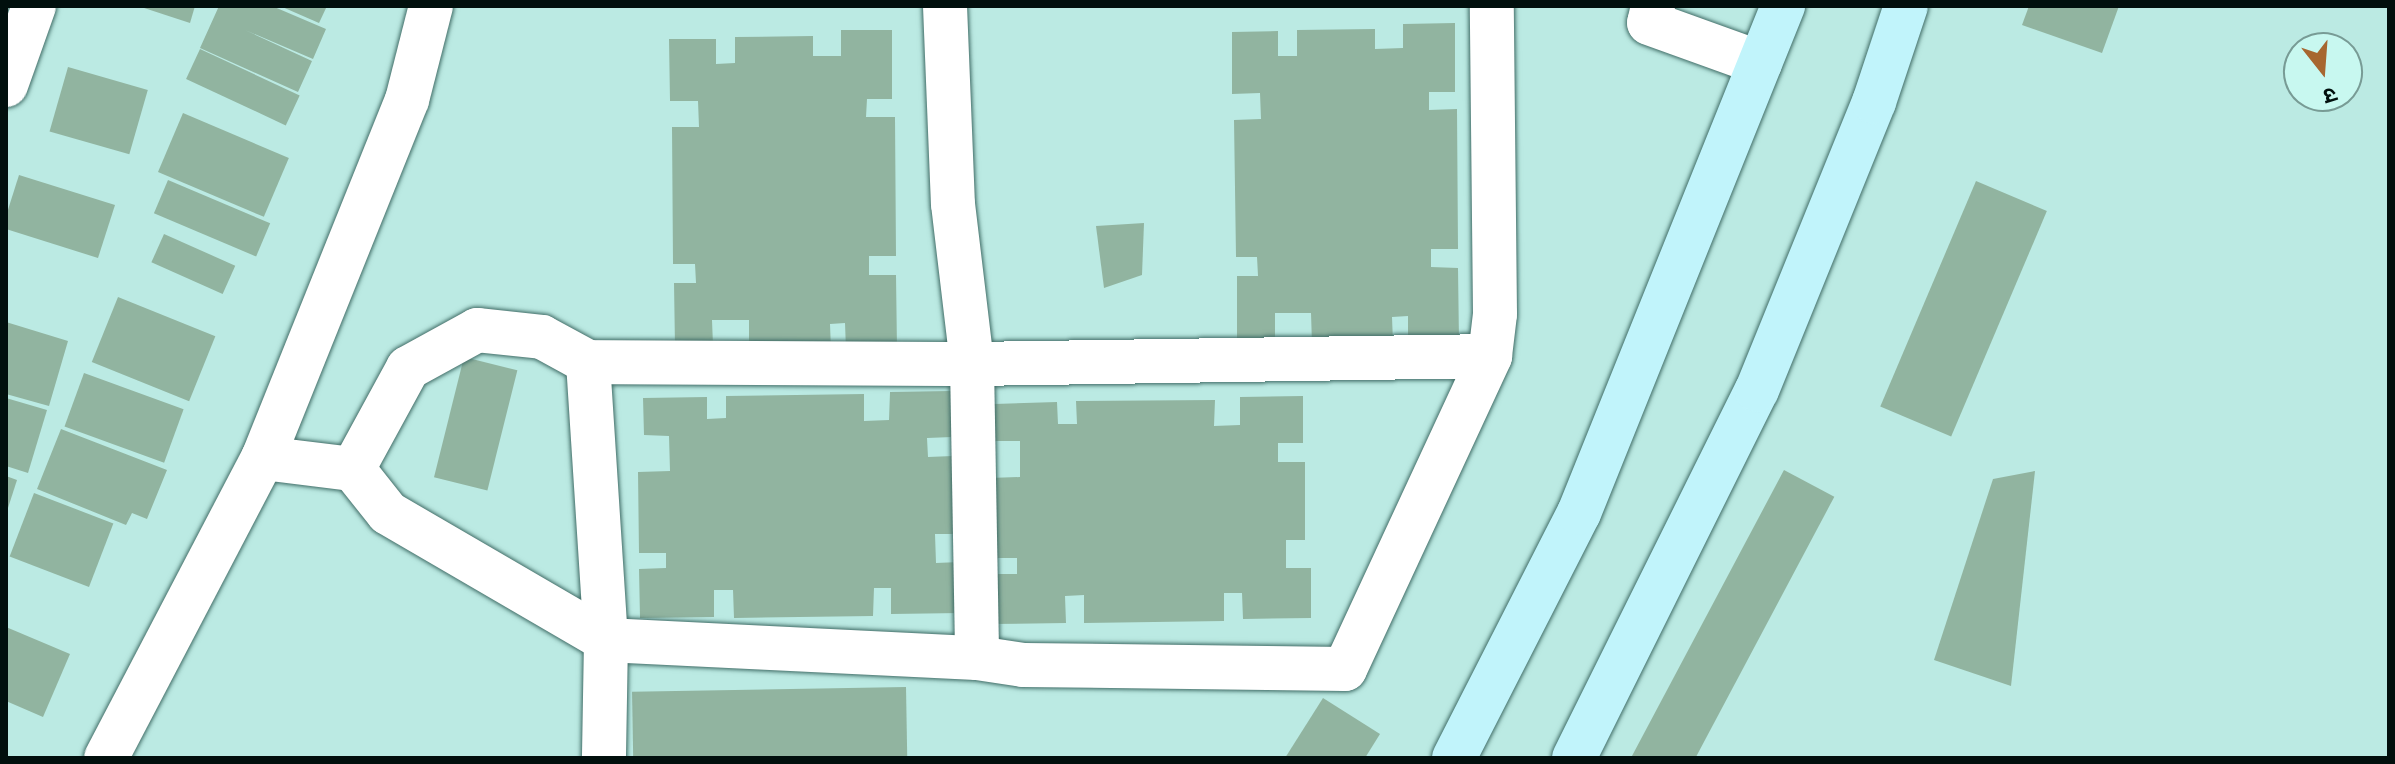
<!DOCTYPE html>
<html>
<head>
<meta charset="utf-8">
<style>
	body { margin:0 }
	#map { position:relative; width:2395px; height:764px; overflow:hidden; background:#bbeae3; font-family:Overpass,"Noto Sans Devanagari",sans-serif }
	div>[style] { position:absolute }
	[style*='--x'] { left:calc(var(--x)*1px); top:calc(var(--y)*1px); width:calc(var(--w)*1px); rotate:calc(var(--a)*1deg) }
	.building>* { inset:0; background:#91b4a0; transform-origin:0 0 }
	.roads { filter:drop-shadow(0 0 2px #416d67) drop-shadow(0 0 2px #416d67) }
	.street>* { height:44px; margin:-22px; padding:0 22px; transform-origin:22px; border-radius:22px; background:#fff }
	.secondary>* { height:44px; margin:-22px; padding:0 22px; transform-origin:22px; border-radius:22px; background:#c1f4fb }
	span { translate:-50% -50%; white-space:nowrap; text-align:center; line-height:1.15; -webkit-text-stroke:8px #c8f8f0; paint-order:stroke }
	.frame { position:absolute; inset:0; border:8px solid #010f0d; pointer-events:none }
	.north { position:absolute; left:2283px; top:32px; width:80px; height:80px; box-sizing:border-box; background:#c8f8f0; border:2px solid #789b95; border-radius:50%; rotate:163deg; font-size:22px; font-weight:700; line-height:32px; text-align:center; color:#010f0d }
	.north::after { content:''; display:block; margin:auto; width:28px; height:36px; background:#a76730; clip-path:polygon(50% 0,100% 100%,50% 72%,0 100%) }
</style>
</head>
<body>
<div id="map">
	<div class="building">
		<i style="clip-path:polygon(138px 6px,195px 6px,190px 23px)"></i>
		<i style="clip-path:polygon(219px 6px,272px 6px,326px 29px,313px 59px,245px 30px,312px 61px,298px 92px,200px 48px)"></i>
		<i style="clip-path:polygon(280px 6px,327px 6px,319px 23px)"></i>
		<i style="clip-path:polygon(2029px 6px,2119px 6px,2102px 53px,2022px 25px)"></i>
		<i style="clip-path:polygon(1455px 23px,1455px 92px,1429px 92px,1429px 110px,1457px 109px,1458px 249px,1431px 249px,1431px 267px,1458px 268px,1459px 342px,1408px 342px,1408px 316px,1392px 317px,1393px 343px,1312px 344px,1311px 313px,1275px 313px,1275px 339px,1237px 339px,1237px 276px,1258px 276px,1257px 257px,1236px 257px,1234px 120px,1261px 119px,1260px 93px,1232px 94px,1232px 32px,1278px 31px,1278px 56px,1297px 56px,1297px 30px,1375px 29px,1375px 49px,1403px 48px,1403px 24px)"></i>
		<i style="clip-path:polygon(841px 30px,892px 30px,892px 99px,867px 99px,866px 117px,895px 117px,896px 256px,869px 256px,869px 275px,896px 275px,897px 349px,846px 350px,845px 323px,830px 324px,831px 350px,749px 351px,749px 320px,712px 320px,713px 345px,675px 347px,674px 283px,696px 283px,695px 264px,673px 264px,672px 127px,699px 127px,698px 101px,670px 101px,669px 39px,716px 39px,716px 64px,735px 63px,735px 37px,813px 36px,813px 56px,841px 56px)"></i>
		<i style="left:200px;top:49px;width:110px;height:33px;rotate:25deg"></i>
		<i style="left:68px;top:67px;width:83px;height:67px;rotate:16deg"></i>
		<i style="left:183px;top:113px;width:115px;height:64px;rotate:23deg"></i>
		<i style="clip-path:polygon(19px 175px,115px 205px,98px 258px,6px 229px,6px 216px)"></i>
		<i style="left:168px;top:180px;width:111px;height:36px;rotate:23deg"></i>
		<i style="left:1976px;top:181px;width:77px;height:245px;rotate:23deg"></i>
		<i style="clip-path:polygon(1144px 223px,1142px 275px,1104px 288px,1096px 226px)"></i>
		<i style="left:164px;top:234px;width:78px;height:31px;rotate:24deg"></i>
		<i style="left:118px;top:297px;width:105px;height:70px;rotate:22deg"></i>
		<i style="clip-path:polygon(6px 322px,68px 341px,49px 406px,6px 394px)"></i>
		<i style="left:464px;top:357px;width:55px;height:124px;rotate:14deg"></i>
		<i style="left:84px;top:373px;width:106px;height:57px;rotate:20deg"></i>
		<i style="clip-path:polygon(951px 391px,952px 437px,927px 438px,928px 457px,953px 456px,954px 534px,935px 534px,936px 563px,960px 562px,961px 613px,891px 614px,891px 588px,874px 588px,873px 616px,734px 618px,733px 590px,714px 590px,714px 617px,640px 618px,639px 569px,666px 568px,666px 553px,639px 553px,638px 472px,670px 471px,669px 436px,644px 435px,643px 398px,707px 397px,707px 419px,726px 418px,726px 396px,864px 394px,864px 421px,889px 420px,890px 392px)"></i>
		<i style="clip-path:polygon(1303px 396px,1303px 443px,1278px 443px,1278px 462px,1305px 462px,1305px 540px,1286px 540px,1286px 568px,1311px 568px,1311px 618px,1243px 619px,1242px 593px,1224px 593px,1224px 621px,1084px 623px,1084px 595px,1065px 596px,1066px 623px,991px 624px,990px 574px,1017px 574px,1017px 558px,990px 558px,989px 478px,1020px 477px,1020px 441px,994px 441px,994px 404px,1057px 402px,1058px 424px,1077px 424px,1076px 401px,1215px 400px,1214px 426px,1240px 425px,1240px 397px)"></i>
		<i style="clip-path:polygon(6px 398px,47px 410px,28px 473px,6px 466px)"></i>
		<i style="clip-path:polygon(61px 429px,167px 470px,147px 519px,132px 513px,126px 525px,37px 489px)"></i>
		<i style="left:1784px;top:470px;width:57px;height:327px;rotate:28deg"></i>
		<i style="clip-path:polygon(2035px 471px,2011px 686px,1934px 660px,1993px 479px)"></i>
		<i style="clip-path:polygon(6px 476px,17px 480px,7px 511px,6px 511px)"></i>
		<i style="left:34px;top:493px;width:85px;height:68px;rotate:21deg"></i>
		<i style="clip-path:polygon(6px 627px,70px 654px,43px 717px,6px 701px)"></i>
		<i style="left:906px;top:687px;width:71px;height:274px;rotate:89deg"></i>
		<i style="clip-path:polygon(1323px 698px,1380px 734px,1365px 758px,1285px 758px)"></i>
	</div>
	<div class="roads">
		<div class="street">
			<i style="--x:945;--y:6;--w:198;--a:87.7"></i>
			<i style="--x:953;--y:204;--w:161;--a:83.2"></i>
			<i style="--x:972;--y:364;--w:518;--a:-0.88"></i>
			<i style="--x:1490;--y:356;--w:42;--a:-83.2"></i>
			<i style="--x:1495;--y:314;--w:308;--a:-90.6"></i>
			<i style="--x:1653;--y:6;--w:17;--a:103"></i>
			<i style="--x:1649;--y:23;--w:118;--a:19.8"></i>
			<i style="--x:6;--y:85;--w:84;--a:-70.5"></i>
			<i style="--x:588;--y:362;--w:279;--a:86.3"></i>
			<i style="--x:606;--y:640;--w:118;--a:91"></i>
			<i style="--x:263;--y:458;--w:91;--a:7"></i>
			<i style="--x:353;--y:469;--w:115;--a:-61.4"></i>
			<i style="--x:408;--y:368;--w:79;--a:-28.8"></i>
			<i style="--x:477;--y:330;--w:65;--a:6.1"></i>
			<i style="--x:542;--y:337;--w:52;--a:28.5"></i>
			<i style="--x:588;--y:362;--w:384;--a:0.3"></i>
			<i style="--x:972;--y:364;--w:294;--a:89"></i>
			<i style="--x:353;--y:469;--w:56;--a:51.5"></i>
			<i style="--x:388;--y:513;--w:252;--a:30.2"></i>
			<i style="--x:606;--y:640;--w:371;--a:2.8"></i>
			<i style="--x:977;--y:658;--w:47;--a:8.7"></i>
			<i style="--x:1023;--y:665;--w:322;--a:0.7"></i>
			<i style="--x:1345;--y:669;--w:345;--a:-65.1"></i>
			<i style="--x:106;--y:758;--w:339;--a:-62.4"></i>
			<i style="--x:263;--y:458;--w:386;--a:-68.1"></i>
			<i style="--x:407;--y:100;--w:97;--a:-75.7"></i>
		</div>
		<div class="secondary">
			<i style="--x:1454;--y:758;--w:275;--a:-63"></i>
			<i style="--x:1579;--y:513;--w:547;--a:-68.08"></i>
			<i style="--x:1574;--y:758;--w:411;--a:-63.6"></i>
			<i style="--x:1757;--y:390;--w:311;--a:-67.9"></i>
			<i style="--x:1874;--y:102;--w:101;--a:-71.6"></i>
		</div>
	</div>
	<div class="frame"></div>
	<div class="north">उ</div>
</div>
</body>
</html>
